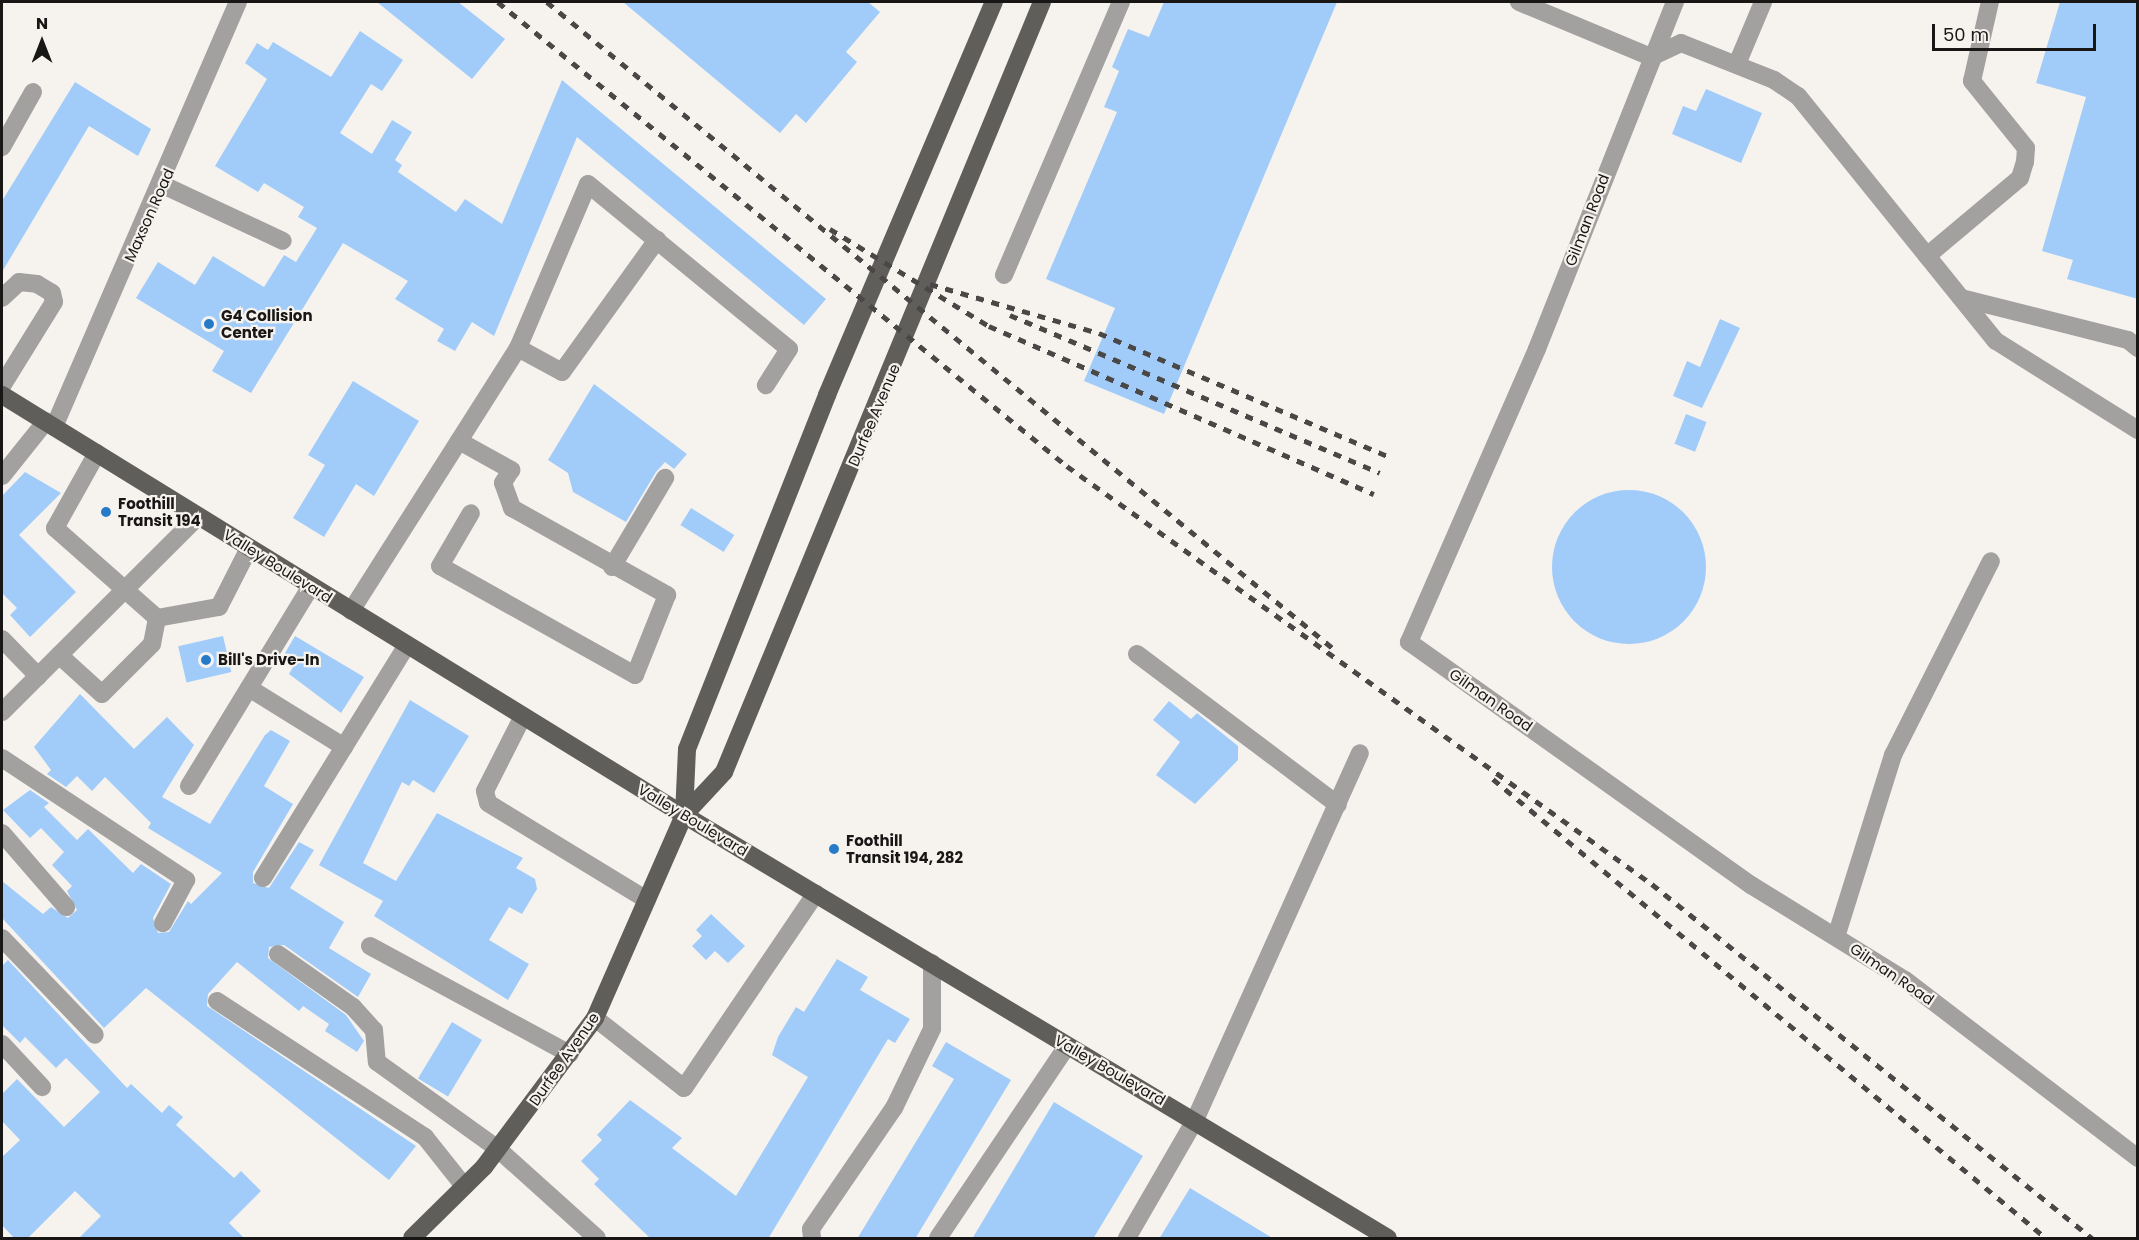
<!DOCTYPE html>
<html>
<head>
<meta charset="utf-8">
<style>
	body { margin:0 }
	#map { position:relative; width:2139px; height:1240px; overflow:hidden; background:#f6f3ef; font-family:Poppins,sans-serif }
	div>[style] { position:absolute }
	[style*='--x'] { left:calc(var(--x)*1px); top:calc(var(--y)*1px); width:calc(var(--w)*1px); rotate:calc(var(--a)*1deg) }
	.building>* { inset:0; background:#a1ccf9; transform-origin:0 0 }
	.round { border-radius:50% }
	.minor>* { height:18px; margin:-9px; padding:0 9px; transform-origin:9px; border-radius:9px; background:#a2a19f }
	.major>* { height:18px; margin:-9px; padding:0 9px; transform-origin:9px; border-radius:9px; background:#605e5b }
	.rail>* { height:4.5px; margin-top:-2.25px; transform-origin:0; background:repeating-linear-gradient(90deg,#4a4847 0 8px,transparent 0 16px) }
	.dots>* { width:16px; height:16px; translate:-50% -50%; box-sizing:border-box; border:3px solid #f6f3ef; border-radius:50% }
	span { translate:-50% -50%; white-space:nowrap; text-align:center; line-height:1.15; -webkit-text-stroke:4.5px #f6f3ef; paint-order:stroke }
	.street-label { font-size:15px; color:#181716 }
	.poi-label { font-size:15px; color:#181716; font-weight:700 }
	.left { translate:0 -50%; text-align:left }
	.frame { position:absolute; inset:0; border:3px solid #181716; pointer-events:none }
	.north { position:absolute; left:12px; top:12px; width:60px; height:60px; -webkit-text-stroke:4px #f6f3ef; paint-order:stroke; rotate:0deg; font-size:16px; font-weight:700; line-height:24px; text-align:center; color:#181716 }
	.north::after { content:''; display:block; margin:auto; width:21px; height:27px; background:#181716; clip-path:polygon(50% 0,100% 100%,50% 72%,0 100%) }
	.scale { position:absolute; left:1932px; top:24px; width:164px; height:27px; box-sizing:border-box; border:3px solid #181716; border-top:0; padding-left:8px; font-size:18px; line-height:21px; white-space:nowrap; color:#181716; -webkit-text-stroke:4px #f6f3ef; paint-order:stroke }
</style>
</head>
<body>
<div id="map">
	<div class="building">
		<i style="clip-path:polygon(377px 2px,458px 2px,505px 39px,472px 79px)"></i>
		<i style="clip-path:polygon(623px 2px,868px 2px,880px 12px,846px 52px,857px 62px,806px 123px,796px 114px,780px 133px)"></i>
		<i style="clip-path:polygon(1164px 2px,1337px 2px,1164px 414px,1084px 381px,1115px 308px,1046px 279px,1117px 112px,1104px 107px,1119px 71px,1112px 67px,1128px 29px,1149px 37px)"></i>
		<i style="clip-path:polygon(2060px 2px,2138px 2px,2138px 299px,2067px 279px,2073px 260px,2042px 251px,2086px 97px,2036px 83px)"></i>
		<i style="clip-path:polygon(360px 31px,403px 60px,382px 91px,371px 84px,340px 133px,372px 154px,392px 120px,412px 132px,395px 160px,402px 165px,398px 172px,456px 212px,465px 199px,502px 224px,562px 80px,826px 299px,804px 325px,577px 137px,494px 336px,472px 322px,455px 351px,437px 341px,444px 329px,395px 299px,408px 281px,343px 243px,251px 393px,212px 371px,224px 351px,136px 298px,158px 262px,195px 285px,213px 256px,264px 287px,284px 255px,296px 262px,317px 228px,298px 217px,304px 207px,264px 183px,258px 192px,215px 166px,267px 79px,245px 63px,257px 43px,268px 50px,273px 42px,331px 77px)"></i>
		<i style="clip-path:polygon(75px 82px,151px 129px,138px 156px,89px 126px,2px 272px,2px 201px)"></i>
		<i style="clip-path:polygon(1706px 89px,1762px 113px,1741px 163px,1672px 134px,1683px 106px,1696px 111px)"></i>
		<i style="clip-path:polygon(1720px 319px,1740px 328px,1702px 408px,1673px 396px,1687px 361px,1700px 367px)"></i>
		<i style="clip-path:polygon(353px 381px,419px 421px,374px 496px,356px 484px,324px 537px,293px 518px,325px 465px,308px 455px)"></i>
		<i style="clip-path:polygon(594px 384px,687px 454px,674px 469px,665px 462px,656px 472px,626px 522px,573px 492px,568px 473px,548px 460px)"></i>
		<i style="left:1686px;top:414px;width:22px;height:32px;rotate:21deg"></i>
		<i style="clip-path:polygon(25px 472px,61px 493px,19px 535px,76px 592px,30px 637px,10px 615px,17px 608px,2px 593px,2px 496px)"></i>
		<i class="round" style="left:1552px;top:490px;width:154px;height:154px"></i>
		<i style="left:691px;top:508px;width:51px;height:20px;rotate:32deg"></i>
		<i style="left:223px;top:636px;width:37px;height:46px;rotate:77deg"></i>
		<i style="clip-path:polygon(295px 636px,364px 677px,341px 713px,289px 674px,293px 667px,285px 653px)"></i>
		<i style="clip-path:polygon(80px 694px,134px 749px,167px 717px,194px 745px,162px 797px,210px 824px,265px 735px,271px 730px,290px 741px,264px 786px,293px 804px,253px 872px,253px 883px,269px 888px,299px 842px,314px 850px,290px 888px,344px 922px,329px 948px,371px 974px,358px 997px,284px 945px,269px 947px,268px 958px,346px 1015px,364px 1041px,357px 1052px,325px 1031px,329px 1024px,303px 1006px,299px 1011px,237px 962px,208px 994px,207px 1006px,416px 1146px,389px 1180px,146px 988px,104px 1028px,2px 918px,2px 881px,43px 914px,51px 907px,68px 918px,77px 910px,67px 891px,72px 886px,52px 865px,64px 852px,41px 828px,30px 838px,3px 810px,30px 790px,49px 803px,44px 807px,77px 840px,88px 829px,133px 873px,141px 864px,171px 884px,153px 918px,158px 933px,169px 932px,188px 901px,191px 904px,222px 873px,148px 828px,151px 823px,105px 777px,92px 791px,77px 776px,66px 787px,47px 774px,51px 770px,34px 747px)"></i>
		<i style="clip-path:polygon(410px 700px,469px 736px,434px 793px,413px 780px,409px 786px,402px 782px,363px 863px,396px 881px,437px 813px,523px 858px,516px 868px,535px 879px,537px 889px,522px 914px,509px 907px,489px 940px,529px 964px,508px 1000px,374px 916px,383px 901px,319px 865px)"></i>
		<i style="clip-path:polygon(1169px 701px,1191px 719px,1197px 713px,1238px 746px,1238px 760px,1195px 804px,1156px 775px,1180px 742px,1153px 720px)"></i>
		<i style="clip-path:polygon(711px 914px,745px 946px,728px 963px,715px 951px,706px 960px,692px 946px,702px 936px,696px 930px)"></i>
		<i style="clip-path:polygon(837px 959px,868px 977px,860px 990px,910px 1019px,895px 1043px,888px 1039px,768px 1239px,651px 1239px,594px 1184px,599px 1179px,581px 1161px,602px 1140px,597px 1135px,630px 1100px,682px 1138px,672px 1148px,736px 1196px,808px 1077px,772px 1055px,778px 1037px,796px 1007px,804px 1012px)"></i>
		<i style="clip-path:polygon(8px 960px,127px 1088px,131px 1084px,162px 1113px,169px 1105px,183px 1117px,176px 1125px,234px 1178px,241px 1171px,261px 1191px,229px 1223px,245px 1239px,78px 1239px,101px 1216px,75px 1191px,27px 1239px,15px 1239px,2px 1225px,2px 1157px,20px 1140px,2px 1121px,2px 1094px,17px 1079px,64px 1127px,100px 1092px,66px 1058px,56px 1068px,25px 1037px,20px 1043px,2px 1025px,2px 966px)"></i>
		<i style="left:452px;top:1022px;width:35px;height:66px;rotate:31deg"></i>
		<i style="clip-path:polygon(946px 1042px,1011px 1080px,915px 1239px,857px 1239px,954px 1079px,932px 1066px)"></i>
		<i style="clip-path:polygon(1054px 1102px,1143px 1156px,1093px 1239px,972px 1239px)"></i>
		<i style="clip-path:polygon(1190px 1188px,1274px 1239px,1159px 1239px)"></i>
	</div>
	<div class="minor">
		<i style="--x:1519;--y:2;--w:143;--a:22.6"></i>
		<i style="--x:1651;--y:57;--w:33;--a:-25"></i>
		<i style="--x:1681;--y:43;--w:100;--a:21.7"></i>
		<i style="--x:1774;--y:80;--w:29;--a:34"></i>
		<i style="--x:1798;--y:96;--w:315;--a:51.1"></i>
		<i style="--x:1996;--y:341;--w:168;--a:32.1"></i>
		<i style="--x:1675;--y:2;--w:373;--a:111.7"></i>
		<i style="--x:1537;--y:349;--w:320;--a:113.6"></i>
		<i style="--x:1409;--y:642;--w:420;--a:35.4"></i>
		<i style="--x:1751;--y:885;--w:181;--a:31.7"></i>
		<i style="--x:1905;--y:980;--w:293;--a:37.4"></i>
		<i style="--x:1737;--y:64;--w:67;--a:-67.2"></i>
		<i style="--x:2;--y:147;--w:63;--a:-60.6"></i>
		<i style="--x:163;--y:185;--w:132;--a:25"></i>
		<i style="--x:1927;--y:256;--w:121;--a:-40"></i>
		<i style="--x:2020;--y:178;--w:17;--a:-73"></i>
		<i style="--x:2025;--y:162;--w:14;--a:-86"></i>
		<i style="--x:2026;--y:148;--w:86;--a:-128.9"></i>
		<i style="--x:1972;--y:81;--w:81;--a:-77.2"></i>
		<i style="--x:1004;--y:275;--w:297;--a:-66.8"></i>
		<i style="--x:2;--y:298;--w:23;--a:-43"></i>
		<i style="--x:19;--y:282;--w:18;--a:6"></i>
		<i style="--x:37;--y:284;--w:17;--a:31"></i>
		<i style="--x:52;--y:293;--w:9;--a:77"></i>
		<i style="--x:54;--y:302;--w:99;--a:121.8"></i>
		<i style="--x:1961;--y:298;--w:172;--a:14.1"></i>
		<i style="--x:2128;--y:340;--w:13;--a:39"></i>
		<i style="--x:518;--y:348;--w:50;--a:28.6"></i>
		<i style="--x:562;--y:372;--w:163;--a:-54.3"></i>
		<i style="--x:54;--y:427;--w:463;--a:-66.6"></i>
		<i style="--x:459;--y:441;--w:60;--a:29.1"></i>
		<i style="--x:511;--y:470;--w:15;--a:122"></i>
		<i style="--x:503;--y:483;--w:27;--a:70"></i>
		<i style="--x:512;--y:508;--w:178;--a:29.3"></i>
		<i style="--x:667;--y:595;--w:86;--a:111.8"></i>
		<i style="--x:635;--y:675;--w:223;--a:-150.8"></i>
		<i style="--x:440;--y:566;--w:61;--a:-59.7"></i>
		<i style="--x:97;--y:453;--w:86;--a:119.2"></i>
		<i style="--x:55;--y:528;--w:136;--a:41.4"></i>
		<i style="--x:2;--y:476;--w:70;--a:-51.3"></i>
		<i style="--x:612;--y:567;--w:104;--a:-59.2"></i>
		<i style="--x:351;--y:611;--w:312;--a:-57.6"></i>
		<i style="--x:518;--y:348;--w:178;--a:-66.9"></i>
		<i style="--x:588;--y:184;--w:260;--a:39.4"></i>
		<i style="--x:789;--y:349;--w:43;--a:122.6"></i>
		<i style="--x:2;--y:639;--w:52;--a:45.8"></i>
		<i style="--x:1137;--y:654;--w:251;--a:36.9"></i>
		<i style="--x:59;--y:655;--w:58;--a:42.2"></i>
		<i style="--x:102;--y:694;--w:71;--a:-45"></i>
		<i style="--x:152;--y:644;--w:26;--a:-79"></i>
		<i style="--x:157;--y:618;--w:63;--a:-10.1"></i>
		<i style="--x:219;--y:607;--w:66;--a:-63"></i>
		<i style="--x:249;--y:688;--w:112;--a:31.8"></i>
		<i style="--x:2;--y:712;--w:276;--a:-44.9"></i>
		<i style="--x:523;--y:716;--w:84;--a:116.9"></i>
		<i style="--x:485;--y:791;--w:12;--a:76"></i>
		<i style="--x:488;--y:803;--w:186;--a:31.4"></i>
		<i style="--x:2;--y:758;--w:221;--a:33.5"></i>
		<i style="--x:186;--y:880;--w:49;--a:118.1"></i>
		<i style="--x:189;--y:786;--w:234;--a:-58.6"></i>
		<i style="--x:2;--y:833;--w:98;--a:49.1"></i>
		<i style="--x:263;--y:878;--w:274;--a:-58.3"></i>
		<i style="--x:1836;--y:937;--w:191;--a:-72.6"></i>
		<i style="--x:1893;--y:755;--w:217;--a:-63.2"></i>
		<i style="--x:2;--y:938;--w:134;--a:46.2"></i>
		<i style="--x:370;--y:946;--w:227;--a:28.4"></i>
		<i style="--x:278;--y:954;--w:92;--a:35.2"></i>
		<i style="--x:353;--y:1007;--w:31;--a:48"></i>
		<i style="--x:374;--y:1030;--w:32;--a:85"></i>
		<i style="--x:377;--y:1062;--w:149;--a:35.7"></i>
		<i style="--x:498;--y:1149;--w:133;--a:42"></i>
		<i style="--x:217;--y:1001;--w:249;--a:33.2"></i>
		<i style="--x:425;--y:1137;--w:63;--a:51.5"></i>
		<i style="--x:595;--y:1018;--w:113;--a:38.2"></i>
		<i style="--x:684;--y:1088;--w:235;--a:-55.9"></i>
		<i style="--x:2;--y:1044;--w:59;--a:47.1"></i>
		<i style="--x:812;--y:1238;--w:9;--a:-96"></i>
		<i style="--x:811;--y:1229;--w:147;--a:-55.6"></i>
		<i style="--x:894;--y:1108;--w:88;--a:-64.3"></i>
		<i style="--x:932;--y:1029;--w:66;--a:-90"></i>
		<i style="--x:938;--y:1238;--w:231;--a:-56.1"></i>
		<i style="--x:1127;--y:1238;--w:136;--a:-60"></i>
		<i style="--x:1195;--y:1120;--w:402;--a:-65.8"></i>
	</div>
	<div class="major">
		<i style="--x:2;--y:395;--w:801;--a:31.63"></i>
		<i style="--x:684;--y:815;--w:821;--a:31"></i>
		<i style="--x:684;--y:815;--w:66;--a:-87.4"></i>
		<i style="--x:687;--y:749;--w:381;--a:-68.4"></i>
		<i style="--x:827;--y:395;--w:427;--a:-67"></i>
		<i style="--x:412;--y:1238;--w:101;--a:-44.6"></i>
		<i style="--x:484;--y:1167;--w:186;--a:-53.3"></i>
		<i style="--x:595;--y:1018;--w:222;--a:-66.3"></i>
		<i style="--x:684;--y:815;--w:59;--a:-47.1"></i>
		<i style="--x:724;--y:772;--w:833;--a:-67.56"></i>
	</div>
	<div class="rail">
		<i style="--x:498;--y:2;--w:734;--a:39.2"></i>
		<i style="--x:1067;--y:466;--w:719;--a:35.55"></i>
		<i style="--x:1652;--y:884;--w:565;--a:38.82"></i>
		<i style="--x:547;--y:2;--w:1020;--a:39.43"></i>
		<i style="--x:830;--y:229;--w:186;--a:31.4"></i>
		<i style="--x:989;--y:326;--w:420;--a:23.6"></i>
		<i style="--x:930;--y:284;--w:176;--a:16.2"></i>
		<i style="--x:1099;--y:333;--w:313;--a:23.1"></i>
		<i style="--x:1010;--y:315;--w:402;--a:23.1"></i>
		<i style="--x:1493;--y:779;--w:719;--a:39.69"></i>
	</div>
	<div class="dots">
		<i style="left:209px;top:324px;background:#267bc9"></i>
		<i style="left:106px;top:512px;background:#267bc9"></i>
		<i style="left:206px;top:660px;background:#267bc9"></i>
		<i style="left:834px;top:849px;background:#267bc9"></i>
	</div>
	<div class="street-label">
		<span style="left:149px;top:215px;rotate:-66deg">Maxson Road</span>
		<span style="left:1587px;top:220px;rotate:-69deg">Gilman Road</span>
		<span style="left:874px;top:415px;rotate:-67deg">Durfee Avenue</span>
		<span style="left:278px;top:566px;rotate:32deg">Valley Boulevard</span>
		<span style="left:1491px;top:700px;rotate:35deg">Gilman Road</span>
		<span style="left:693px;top:820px;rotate:31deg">Valley Boulevard</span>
		<span style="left:1892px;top:974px;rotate:34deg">Gilman Road</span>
		<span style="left:564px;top:1059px;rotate:-55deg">Durfee Avenue</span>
		<span style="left:1110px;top:1070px;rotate:30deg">Valley Boulevard</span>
	</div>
	<div class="poi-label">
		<span class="left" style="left:221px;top:324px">G4 Collision<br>Center</span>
		<span class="left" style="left:118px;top:512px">Foothill<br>Transit 194</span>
		<span class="left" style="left:218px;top:660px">Bill's Drive-In</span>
		<span class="left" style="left:846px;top:849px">Foothill<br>Transit 194, 282</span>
	</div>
	<div class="frame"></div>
	<div class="north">N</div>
	<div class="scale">50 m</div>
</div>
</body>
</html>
